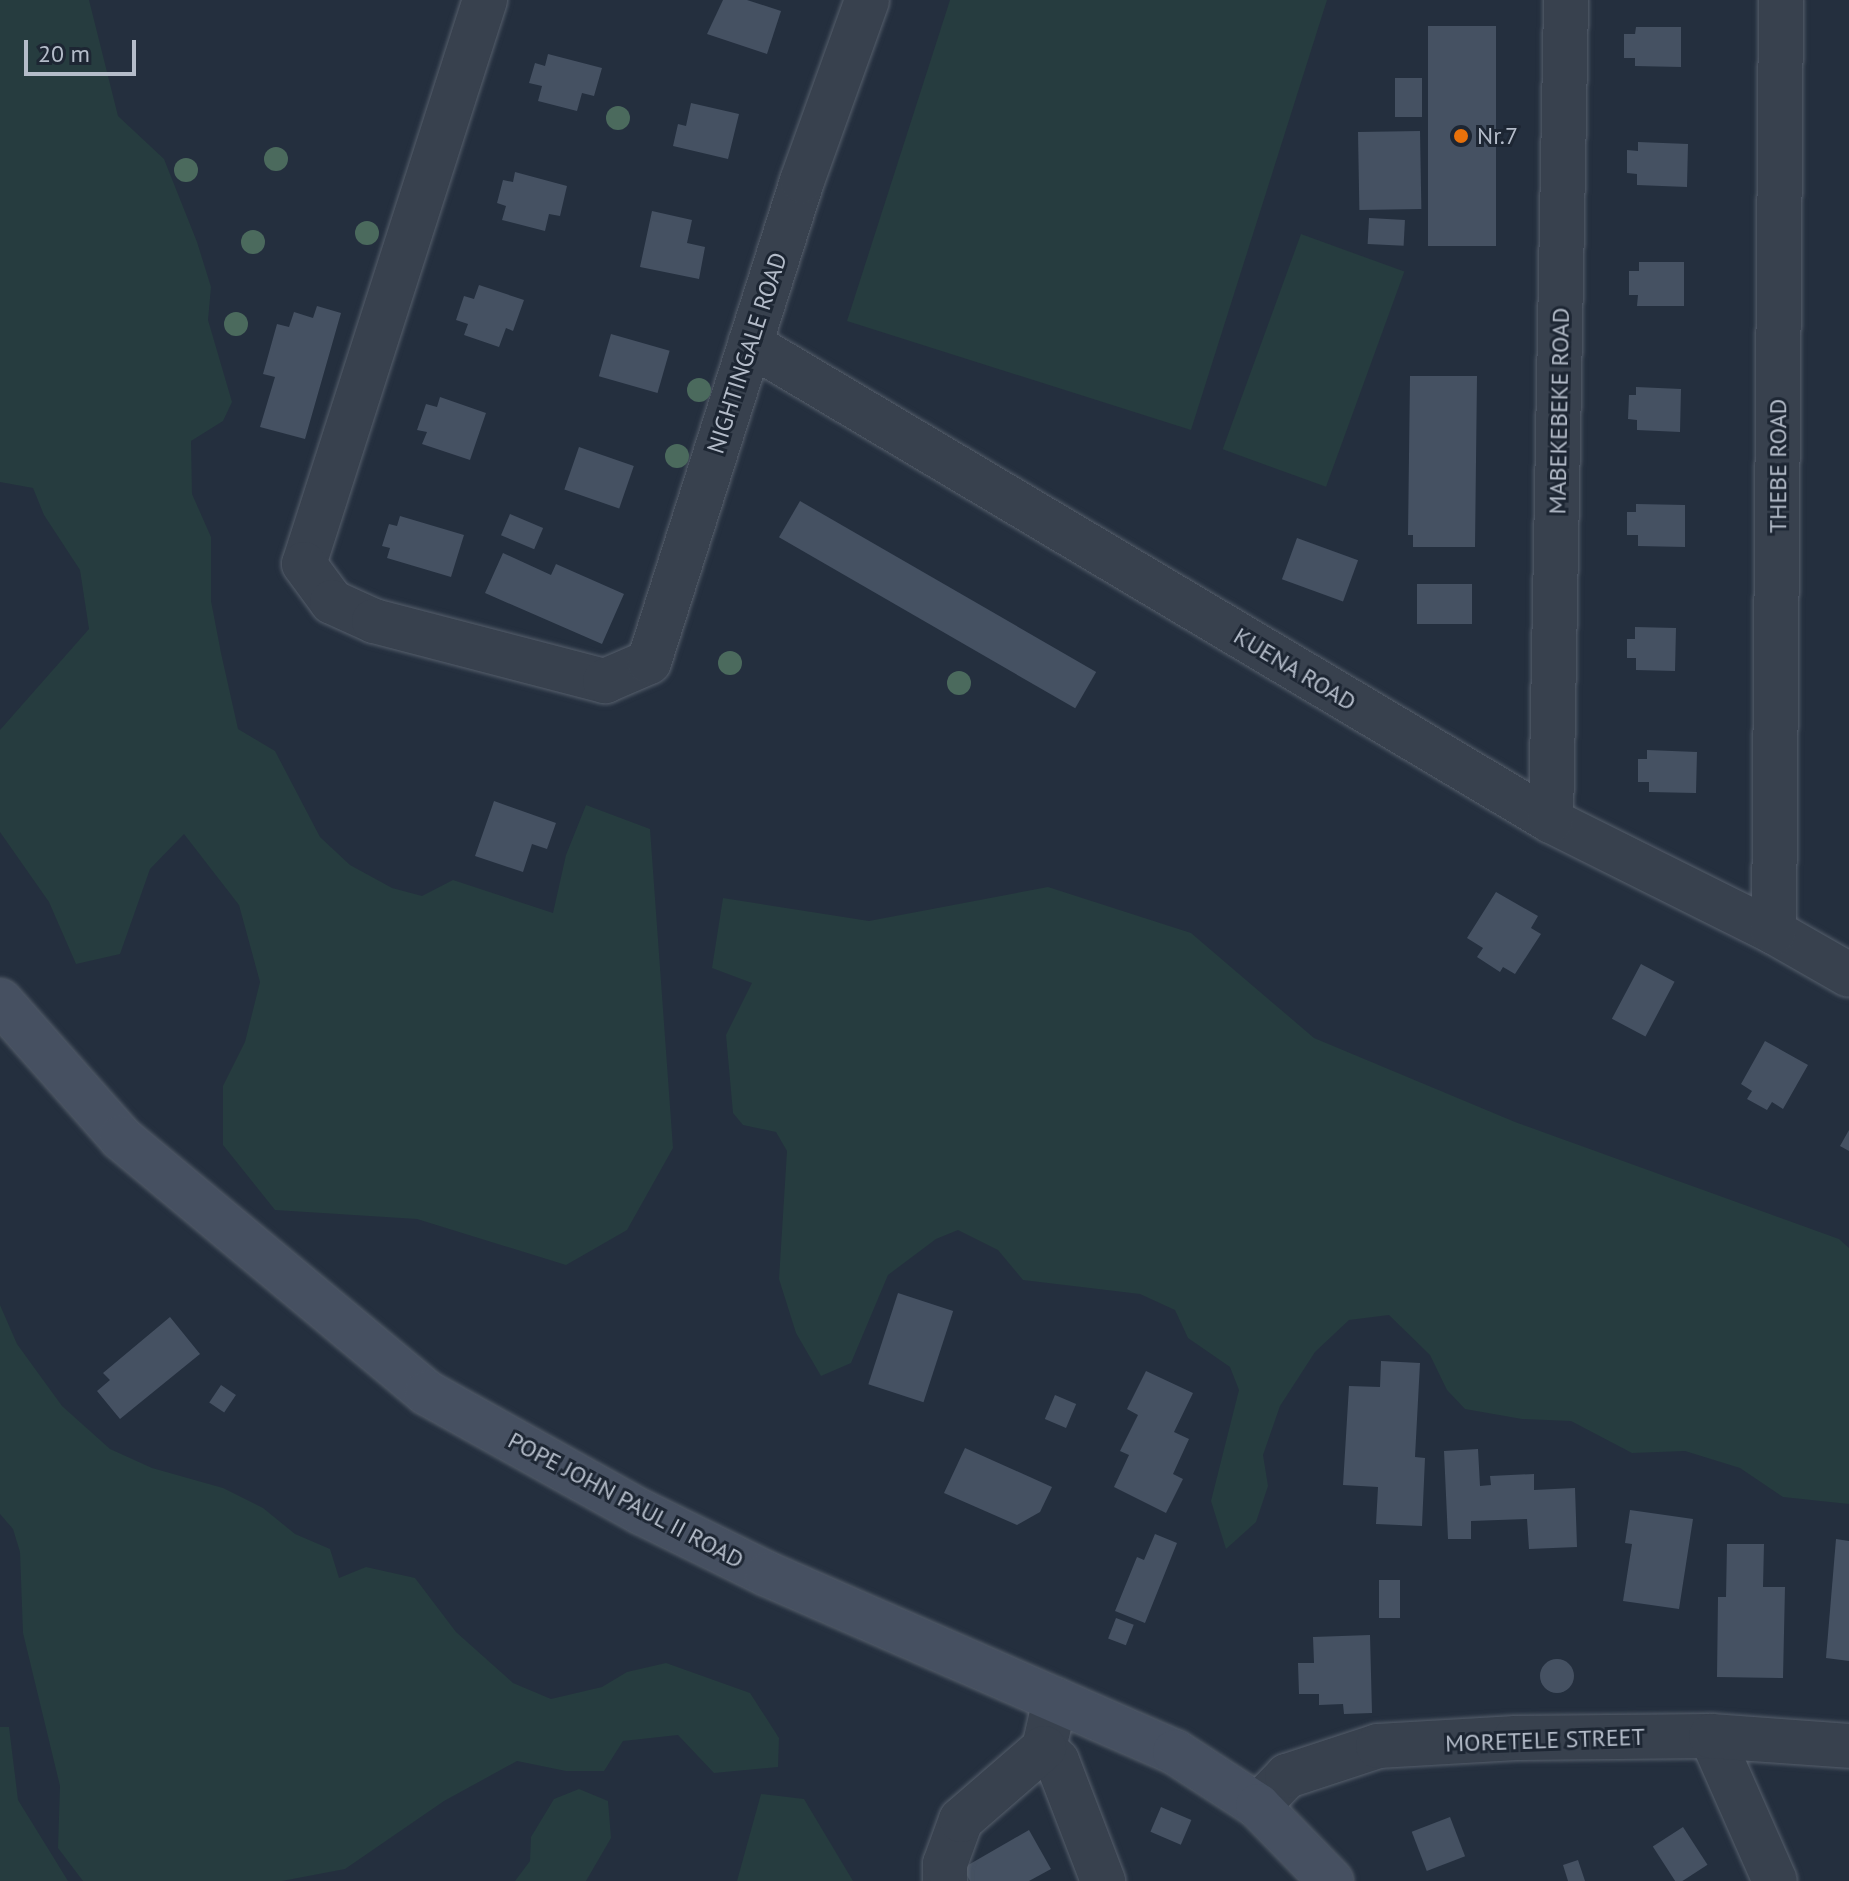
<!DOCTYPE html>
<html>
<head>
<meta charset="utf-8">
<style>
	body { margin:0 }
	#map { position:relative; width:1849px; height:1881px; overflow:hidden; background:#242f3e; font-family:"PT Sans",sans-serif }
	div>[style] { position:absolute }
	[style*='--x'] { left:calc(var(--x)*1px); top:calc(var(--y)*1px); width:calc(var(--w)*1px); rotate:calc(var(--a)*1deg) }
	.green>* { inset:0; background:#263c3f; transform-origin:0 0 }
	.building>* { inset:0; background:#455162; transform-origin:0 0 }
	.round { border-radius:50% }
	.roads { filter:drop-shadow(0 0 2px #565f6c) drop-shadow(0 0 2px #565f6c) }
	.street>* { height:44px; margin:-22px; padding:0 22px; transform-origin:22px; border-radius:22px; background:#38414e }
	.secondary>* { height:44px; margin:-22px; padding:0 22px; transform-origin:22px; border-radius:22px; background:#465061 }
	.trees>* { width:24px; height:24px; margin:-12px; border-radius:50%; background:#4b6a5d }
	.dots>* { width:22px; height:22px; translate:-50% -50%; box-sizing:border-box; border:4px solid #1d2633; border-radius:50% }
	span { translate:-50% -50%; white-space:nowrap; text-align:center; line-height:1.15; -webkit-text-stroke:6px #1d2633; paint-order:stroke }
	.poi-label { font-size:24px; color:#b4bcc9 }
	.left { translate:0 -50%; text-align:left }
	.street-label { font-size:24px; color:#b4bcc9 }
	.scale { position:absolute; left:24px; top:40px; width:112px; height:36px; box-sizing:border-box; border:4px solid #b4bcc9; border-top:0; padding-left:10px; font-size:24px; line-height:28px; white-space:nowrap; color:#b4bcc9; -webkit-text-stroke:6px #1d2633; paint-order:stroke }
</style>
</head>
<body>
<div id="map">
	<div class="green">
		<i style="clip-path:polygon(0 0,89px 0,118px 116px,164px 159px,197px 242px,211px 287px,208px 320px,232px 402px,223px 421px,191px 441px,192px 494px,211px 537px,211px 601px,221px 653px,238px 729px,275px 751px,320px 837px,350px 865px,392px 888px,422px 896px,453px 880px,553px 913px,566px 855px,586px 805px,650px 829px,673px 1148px,627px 1230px,566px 1265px,417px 1219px,275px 1210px,223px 1145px,223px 1086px,245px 1042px,260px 982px,239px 905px,184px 834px,150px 869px,120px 954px,76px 964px,49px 902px,0 832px,0 730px,89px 629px,80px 570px,44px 515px,33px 488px,0 482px)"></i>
		<i style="clip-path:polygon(950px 0,1327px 0,1191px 430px,847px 321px)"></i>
		<i style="left:1301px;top:234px;width:110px;height:229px;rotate:20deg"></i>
		<i style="clip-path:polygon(1048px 887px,1191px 933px,1314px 1038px,1515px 1122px,1839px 1239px,1849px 1248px,1849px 1504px,1783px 1497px,1740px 1468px,1685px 1451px,1632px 1453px,1571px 1421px,1522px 1419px,1465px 1409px,1447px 1390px,1430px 1355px,1389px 1315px,1349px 1320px,1315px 1352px,1280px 1406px,1263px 1455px,1268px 1486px,1256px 1522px,1226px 1549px,1211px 1501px,1239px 1390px,1230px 1367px,1188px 1338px,1175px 1310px,1140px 1294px,1023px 1280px,998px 1250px,958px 1230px,936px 1239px,888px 1275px,851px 1363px,821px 1376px,796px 1333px,779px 1279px,787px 1151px,776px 1132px,743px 1125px,733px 1113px,726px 1035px,752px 983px,712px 968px,723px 898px,869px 921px)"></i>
		<i style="clip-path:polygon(0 1305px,17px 1344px,62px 1406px,110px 1449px,152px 1468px,223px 1488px,263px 1508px,295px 1534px,330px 1549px,339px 1578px,366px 1567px,415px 1578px,456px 1632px,513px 1683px,551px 1699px,602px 1687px,627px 1672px,666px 1663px,750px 1693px,779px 1738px,778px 1767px,714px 1773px,678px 1735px,623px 1741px,604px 1771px,566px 1771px,517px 1761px,444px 1801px,345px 1869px,282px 1881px,83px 1881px,58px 1848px,60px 1786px,23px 1633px,20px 1552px,13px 1529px,0 1514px)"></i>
		<i style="clip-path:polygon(0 1727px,9px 1727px,18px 1800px,68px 1881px,0 1881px)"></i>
		<i style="clip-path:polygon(579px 1789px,608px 1801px,611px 1838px,586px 1881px,515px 1881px,530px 1861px,531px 1837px,554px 1799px)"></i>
		<i style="clip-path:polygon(761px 1794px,804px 1799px,853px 1881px,737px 1881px)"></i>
	</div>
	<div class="building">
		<i style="clip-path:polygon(723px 0,747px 0,781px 11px,767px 54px,707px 34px)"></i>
		<i style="left:1428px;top:26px;width:68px;height:220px"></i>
		<i style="clip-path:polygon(1636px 27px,1681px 27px,1681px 67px,1635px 66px,1635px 58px,1624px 58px,1624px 34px,1635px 34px)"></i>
		<i style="clip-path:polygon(548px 54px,602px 68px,594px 96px,582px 93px,577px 111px,538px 101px,542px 86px,529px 83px,535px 63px,545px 66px)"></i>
		<i style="left:1395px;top:78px;width:27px;height:39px"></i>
		<i style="clip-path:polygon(691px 103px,739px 114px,728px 159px,673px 146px,678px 124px,686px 126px)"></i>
		<i style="left:1420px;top:131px;width:78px;height:62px;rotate:89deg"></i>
		<i style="clip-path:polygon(1638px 142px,1688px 144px,1687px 187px,1637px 185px,1637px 174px,1627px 173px,1627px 150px,1638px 151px)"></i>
		<i style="clip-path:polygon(515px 172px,567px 186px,560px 216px,549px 214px,545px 231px,502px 220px,506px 206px,497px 203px,503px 180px,513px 182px)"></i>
		<i style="clip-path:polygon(652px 211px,692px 220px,687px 243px,705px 247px,699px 279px,640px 267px)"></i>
		<i style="left:1369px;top:218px;width:36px;height:26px;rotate:3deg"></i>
		<i style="clip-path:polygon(1639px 262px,1684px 262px,1684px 306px,1637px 306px,1638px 295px,1629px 295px,1629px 271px,1639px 271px)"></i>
		<i style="clip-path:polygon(479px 285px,524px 300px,513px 331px,506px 328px,499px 347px,464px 335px,468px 324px,456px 320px,464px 296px,474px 299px)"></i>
		<i style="clip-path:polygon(317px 306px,341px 313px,305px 439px,260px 427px,275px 377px,263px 374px,277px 324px,289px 327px,294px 312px,313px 318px)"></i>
		<i style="left:611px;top:334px;width:61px;height:44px;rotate:16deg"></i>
		<i style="clip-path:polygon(1410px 376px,1477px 376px,1475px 547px,1413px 547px,1413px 535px,1408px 535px)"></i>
		<i style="clip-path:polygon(1636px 387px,1681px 389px,1680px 432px,1637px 430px,1637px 420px,1628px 419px,1629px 395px,1636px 395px)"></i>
		<i style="clip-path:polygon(440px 397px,486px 413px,470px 460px,422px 444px,427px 432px,417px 430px,426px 404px,437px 407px)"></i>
		<i style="left:579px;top:447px;width:58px;height:45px;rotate:19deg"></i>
		<i style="left:800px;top:501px;width:342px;height:42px;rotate:30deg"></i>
		<i style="clip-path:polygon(1636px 504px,1685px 505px,1685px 547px,1638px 546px,1638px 535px,1627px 535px,1627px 512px,1636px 512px)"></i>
		<i style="left:510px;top:514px;width:36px;height:23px;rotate:23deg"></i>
		<i style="clip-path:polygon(400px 516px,464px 535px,451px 577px,387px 558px,390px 548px,382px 546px,389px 524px,397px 526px)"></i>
		<i style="left:1297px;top:538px;width:65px;height:44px;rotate:20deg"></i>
		<i style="clip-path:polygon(503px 553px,551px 575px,556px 564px,624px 594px,602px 644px,485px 593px)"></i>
		<i style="left:1417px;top:584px;width:55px;height:40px"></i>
		<i style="clip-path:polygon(1635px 627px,1676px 628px,1675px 671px,1636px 670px,1636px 658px,1627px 658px,1627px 639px,1635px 639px)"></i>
		<i style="clip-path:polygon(1647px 750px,1697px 752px,1696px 793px,1649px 792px,1649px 782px,1638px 782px,1638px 759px,1647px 759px)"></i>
		<i style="clip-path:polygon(494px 801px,556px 823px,547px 849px,532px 844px,523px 872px,475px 856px)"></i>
		<i style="clip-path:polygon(1496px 892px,1538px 916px,1531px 928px,1541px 934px,1515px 974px,1503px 967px,1500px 972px,1477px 957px,1483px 948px,1467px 938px)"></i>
		<i style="left:1641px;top:964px;width:38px;height:62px;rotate:28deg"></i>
		<i style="clip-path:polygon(1765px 1041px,1808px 1065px,1783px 1109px,1772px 1102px,1767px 1110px,1747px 1099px,1752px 1091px,1741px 1084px)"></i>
		<i style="clip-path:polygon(1849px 1130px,1849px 1151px,1840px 1146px)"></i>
		<i style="left:898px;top:1293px;width:58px;height:96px;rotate:18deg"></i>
		<i style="clip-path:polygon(170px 1317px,200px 1354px,120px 1419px,97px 1391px,110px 1380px,103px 1373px)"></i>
		<i style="clip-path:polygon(1381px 1361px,1420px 1363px,1415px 1457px,1425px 1458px,1422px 1526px,1376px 1524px,1378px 1487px,1343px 1485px,1349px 1386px,1380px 1387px)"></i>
		<i style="clip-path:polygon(1146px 1371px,1193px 1393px,1174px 1432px,1189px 1439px,1173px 1474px,1183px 1479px,1166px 1513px,1114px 1487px,1129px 1455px,1120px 1451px,1138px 1415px,1127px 1409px)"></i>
		<i style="left:221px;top:1385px;width:18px;height:21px;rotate:34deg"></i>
		<i style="left:1055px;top:1395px;width:23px;height:26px;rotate:23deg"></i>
		<i style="clip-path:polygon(965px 1448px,1052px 1487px,1040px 1512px,1017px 1525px,944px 1493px)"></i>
		<i style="clip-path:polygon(1478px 1449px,1480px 1486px,1491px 1485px,1490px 1476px,1534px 1474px,1534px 1490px,1575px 1488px,1577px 1547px,1529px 1549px,1527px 1519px,1471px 1521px,1471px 1539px,1448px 1539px,1444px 1451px)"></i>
		<i style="clip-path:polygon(1630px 1510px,1693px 1519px,1679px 1609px,1623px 1601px,1632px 1544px,1625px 1543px)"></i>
		<i style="clip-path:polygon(1155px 1534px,1177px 1543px,1145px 1623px,1115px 1611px,1137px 1557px,1144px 1560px)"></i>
		<i style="clip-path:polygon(1836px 1539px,1849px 1541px,1849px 1661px,1826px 1658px)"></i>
		<i style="clip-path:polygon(1727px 1544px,1764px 1544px,1763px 1587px,1785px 1587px,1783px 1678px,1717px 1677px,1718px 1597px,1726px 1597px)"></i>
		<i style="left:1379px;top:1580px;width:21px;height:38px"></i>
		<i style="left:1116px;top:1618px;width:19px;height:22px;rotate:21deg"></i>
		<i style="clip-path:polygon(1370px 1635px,1372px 1713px,1344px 1714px,1343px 1704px,1319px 1705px,1319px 1694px,1299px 1694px,1298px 1663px,1314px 1663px,1313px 1637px)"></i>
		<i class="round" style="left:1540px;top:1659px;width:34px;height:34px"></i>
		<i style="left:1161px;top:1807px;width:33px;height:27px;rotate:23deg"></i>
		<i style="left:1450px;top:1817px;width:42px;height:41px;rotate:69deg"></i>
		<i style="left:1683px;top:1827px;width:45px;height:36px;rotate:57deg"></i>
		<i style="clip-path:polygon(1029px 1830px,1051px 1869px,1029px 1881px,970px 1881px,963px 1868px)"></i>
		<i style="clip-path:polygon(1578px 1860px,1585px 1881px,1568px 1881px,1563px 1865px)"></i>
	</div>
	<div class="roads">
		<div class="street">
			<i style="--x:485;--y:0;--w:592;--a:107.79"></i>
			<i style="--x:304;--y:564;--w:47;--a:53.6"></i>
			<i style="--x:332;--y:602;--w:46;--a:24.3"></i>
			<i style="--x:374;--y:621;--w:239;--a:14.6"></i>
			<i style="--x:605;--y:681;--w:48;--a:-23.4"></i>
			<i style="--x:649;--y:662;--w:505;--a:-72.35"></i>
			<i style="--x:802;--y:181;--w:192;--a:-70.2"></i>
			<i style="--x:750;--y:344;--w:932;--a:30.77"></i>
			<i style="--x:1551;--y:821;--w:249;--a:26.5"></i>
			<i style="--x:1774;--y:932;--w:86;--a:29.8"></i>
			<i style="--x:1551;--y:821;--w:821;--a:-88.95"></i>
			<i style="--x:1774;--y:932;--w:932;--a:-89.57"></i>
			<i style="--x:1055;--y:1700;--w:49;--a:102.9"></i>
			<i style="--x:1044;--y:1748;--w:18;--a:45"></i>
			<i style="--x:1057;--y:1761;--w:129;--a:69"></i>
			<i style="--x:1711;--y:1736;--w:158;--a:66.2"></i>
			<i style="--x:1258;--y:1806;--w:42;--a:-46"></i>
			<i style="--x:1287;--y:1776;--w:96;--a:-18.2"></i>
			<i style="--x:1378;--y:1746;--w:138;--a:-3.3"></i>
			<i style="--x:1516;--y:1738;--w:195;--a:-0.6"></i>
			<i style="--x:1711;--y:1736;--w:138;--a:4.1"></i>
			<i style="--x:945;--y:1881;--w:17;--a:-90"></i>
			<i style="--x:945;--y:1864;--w:47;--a:-70"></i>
			<i style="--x:961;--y:1820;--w:110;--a:-40.9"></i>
		</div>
		<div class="secondary">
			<i style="--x:0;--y:1001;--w:183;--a:48.5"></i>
			<i style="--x:121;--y:1138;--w:398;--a:39.8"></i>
			<i style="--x:427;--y:1393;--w:245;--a:29.1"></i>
			<i style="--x:641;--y:1512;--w:140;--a:26.2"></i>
			<i style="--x:767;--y:1574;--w:445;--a:23.6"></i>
			<i style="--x:1175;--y:1752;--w:99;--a:33"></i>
			<i style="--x:1258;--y:1806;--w:105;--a:45.8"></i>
		</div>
	</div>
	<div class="trees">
		<i style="left:618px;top:118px"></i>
		<i style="left:276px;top:159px"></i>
		<i style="left:186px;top:170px"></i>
		<i style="left:367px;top:233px"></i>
		<i style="left:253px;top:242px"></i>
		<i style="left:236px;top:324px"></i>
		<i style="left:699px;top:390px"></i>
		<i style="left:677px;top:456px"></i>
		<i style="left:730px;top:663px"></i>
		<i style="left:959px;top:683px"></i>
	</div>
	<div class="dots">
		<i style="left:1461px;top:136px;background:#e8710a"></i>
	</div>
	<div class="poi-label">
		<span class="left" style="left:1477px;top:136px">Nr.7</span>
	</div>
	<div class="street-label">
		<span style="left:747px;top:353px;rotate:-72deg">NIGHTINGALE ROAD</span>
		<span style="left:1559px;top:411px;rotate:-89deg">MABEKEBEKE ROAD</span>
		<span style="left:1778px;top:466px;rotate:-90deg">THEBE ROAD</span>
		<span style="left:1295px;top:669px;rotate:31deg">KUENA ROAD</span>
		<span style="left:626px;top:1500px;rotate:28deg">POPE JOHN PAUL II ROAD</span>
		<span style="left:1545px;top:1740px;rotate:-2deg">MORETELE STREET</span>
	</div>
	<div class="scale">20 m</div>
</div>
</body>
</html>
